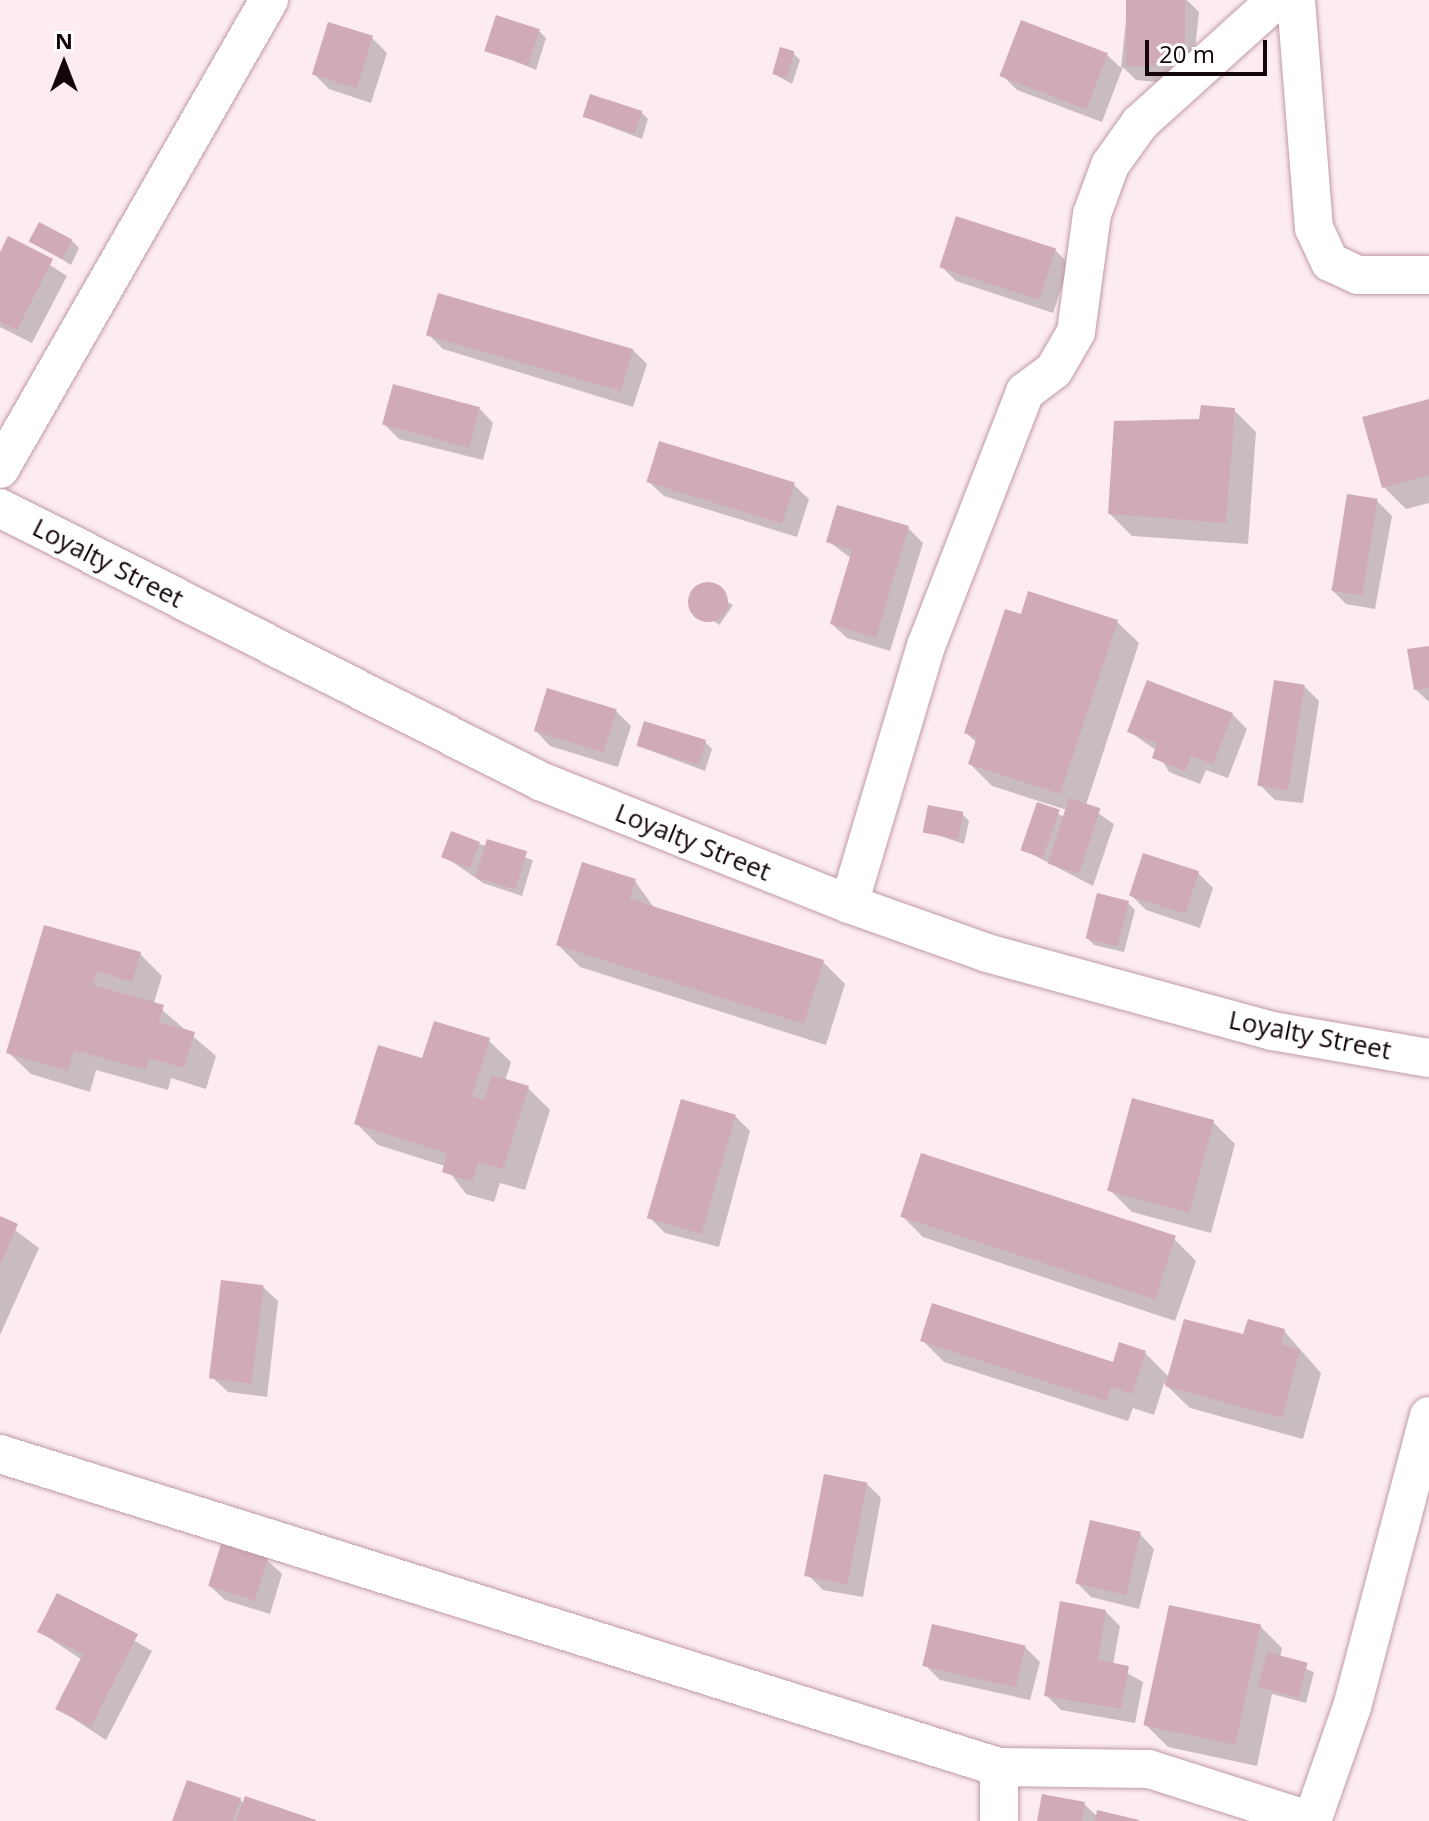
<!DOCTYPE html>
<html>
<head>
<meta charset="utf-8">
<style>
	body { margin:0 }
	#map { position:relative; width:1429px; height:1821px; overflow:hidden; background:#fcebf0; font-family:"Open Sans",sans-serif }
	div>[style] { position:absolute }
	[style*='--x'] { left:calc(var(--x)*1px); top:calc(var(--y)*1px); width:calc(var(--w)*1px); rotate:calc(var(--a)*1deg) }
	.shadow>* { inset:0; background:#0003; transform-origin:0 0 }
	.building>* { inset:0; background:#d1aab8; transform-origin:0 0 }
	.round { border-radius:50% }
	.roads { filter:drop-shadow(0 0 2px #c09aa7) drop-shadow(0 0 2px #c09aa7) }
	.minor>* { height:38px; margin:-19px; padding:0 19px; transform-origin:19px; border-radius:19px; background:#fff }
	span { translate:-50% -50%; white-space:nowrap; text-align:center; line-height:1.15; -webkit-text-stroke:8px #fff; paint-order:stroke }
	.street-label { font-size:26px; color:#14070c }
	.north { position:absolute; left:24px; top:24px; width:80px; height:80px; -webkit-text-stroke:6px #fff; paint-order:stroke; rotate:0deg; font-size:22px; font-weight:700; line-height:32px; text-align:center; color:#14070c }
	.north::after { content:''; display:block; margin:auto; width:28px; height:36px; background:#14070c; clip-path:polygon(50% 0,100% 100%,50% 72%,0 100%) }
	.scale { position:absolute; left:1145px; top:40px; width:122px; height:36px; box-sizing:border-box; border:4px solid #14070c; border-top:0; padding-left:10px; font-size:24px; line-height:28px; white-space:nowrap; color:#14070c; -webkit-text-stroke:6px #fff; paint-order:stroke }
</style>
</head>
<body>
<div id="map">
	<div class="shadow">
		<i style="clip-path:polygon(1128px 0,1187px 0,1199px 12px,1191px 85px,1136px 80px,1123px 67px,1102px 122px,1017px 90px,1002px 75px,1107px 55px,1121px 68px)"></i>
		<i style="clip-path:polygon(539px 31px,546px 38px,536px 70px,487px 50px)"></i>
		<i style="clip-path:polygon(372px 38px,387px 53px,371px 103px,329px 89px,314px 74px)"></i>
		<i style="clip-path:polygon(793px 53px,800px 60px,792px 84px,774px 74px)"></i>
		<i style="clip-path:polygon(641px 112px,648px 119px,642px 139px,585px 117px)"></i>
		<i style="clip-path:polygon(9px 239px,67px 276px,32px 343px,0 327px,0 257px)"></i>
		<i style="clip-path:polygon(32px 241px,72px 241px,79px 248px,71px 265px)"></i>
		<i style="clip-path:polygon(1055px 250px,1069px 264px,1053px 313px,956px 281px,941px 266px)"></i>
		<i style="clip-path:polygon(428px 334px,632px 349px,647px 364px,633px 407px,443px 349px)"></i>
		<i style="clip-path:polygon(1429px 401px,1429px 503px,1406px 509px,1384px 487px)"></i>
		<i style="clip-path:polygon(479px 408px,493px 423px,483px 460px,399px 439px,384px 424px)"></i>
		<i style="clip-path:polygon(1234px 410px,1256px 432px,1248px 544px,1132px 536px,1110px 514px,1201px 421px)"></i>
		<i style="clip-path:polygon(649px 482px,794px 485px,809px 499px,797px 537px,664px 496px)"></i>
		<i style="clip-path:polygon(1377px 501px,1392px 516px,1375px 609px,1346px 604px,1331px 589px)"></i>
		<i style="clip-path:polygon(908px 528px,923px 543px,890px 651px,847px 638px,832px 624px,852px 559px,828px 541px)"></i>
		<i style="left:703px;top:585px;width:36px;height:24px;rotate:34deg"></i>
		<i style="clip-path:polygon(1022px 616px,1116px 621px,1139px 643px,1086px 805px,1114px 824px,1093px 886px,1024px 850px,1038px 805px,1065px 817px,1067px 810px,992px 786px,970px 764px,977px 743px,966px 733px)"></i>
		<i style="clip-path:polygon(1429px 648px,1429px 702px,1415px 689px)"></i>
		<i style="clip-path:polygon(1304px 686px,1319px 701px,1303px 803px,1275px 800px,1260px 785px)"></i>
		<i style="clip-path:polygon(616px 711px,631px 726px,618px 767px,550px 746px,536px 731px)"></i>
		<i style="clip-path:polygon(1232px 714px,1247px 729px,1228px 778px,1206px 770px,1200px 784px,1169px 772px,1157px 751px,1130px 732px)"></i>
		<i style="clip-path:polygon(705px 742px,712px 749px,705px 771px,638px 746px)"></i>
		<i style="clip-path:polygon(962px 814px,969px 821px,964px 844px,925px 831px)"></i>
		<i style="clip-path:polygon(479px 844px,533px 860px,522px 896px,483px 883px,444px 856px)"></i>
		<i style="clip-path:polygon(1198px 873px,1213px 888px,1200px 928px,1146px 910px,1131px 895px)"></i>
		<i style="clip-path:polygon(635px 881px,655px 909px,823px 962px,845px 984px,826px 1045px,580px 967px,558px 945px)"></i>
		<i style="clip-path:polygon(1128px 903px,1135px 910px,1124px 952px,1094px 945px,1087px 938px)"></i>
		<i style="clip-path:polygon(45px 927px,140px 954px,162px 976px,154px 1003px,216px 1056px,206px 1089px,171px 1078px,168px 1090px,96px 1070px,90px 1092px,31px 1074px,8px 1052px)"></i>
		<i style="clip-path:polygon(488px 1040px,511px 1062px,505px 1081px,528px 1088px,550px 1110px,525px 1190px,500px 1183px,494px 1202px,466px 1194px,445px 1166px,378px 1145px,356px 1123px)"></i>
		<i style="clip-path:polygon(735px 1116px,750px 1131px,719px 1247px,665px 1233px,650px 1218px)"></i>
		<i style="clip-path:polygon(1213px 1122px,1235px 1144px,1211px 1233px,1132px 1212px,1110px 1190px)"></i>
		<i style="clip-path:polygon(901px 1215px,1174px 1239px,1196px 1261px,1175px 1321px,923px 1237px)"></i>
		<i style="clip-path:polygon(0 1219px,39px 1248px,0 1335px)"></i>
		<i style="clip-path:polygon(263px 1287px,278px 1301px,267px 1397px,228px 1392px,213px 1378px)"></i>
		<i style="clip-path:polygon(1284px 1331px,1321px 1373px,1303px 1439px,1190px 1408px,1164px 1383px,1154px 1415px,1133px 1408px,1128px 1421px,944px 1362px,922px 1340px,1114px 1364px,1145px 1353px,1170px 1378px)"></i>
		<i style="clip-path:polygon(866px 1483px,881px 1498px,863px 1597px,823px 1590px,808px 1575px)"></i>
		<i style="clip-path:polygon(1140px 1534px,1154px 1549px,1139px 1609px,1091px 1597px,1076px 1582px)"></i>
		<i style="clip-path:polygon(267px 1560px,282px 1574px,270px 1614px,225px 1600px,210px 1586px)"></i>
		<i style="clip-path:polygon(58px 1595px,152px 1651px,106px 1740px,57px 1708px,82px 1660px,39px 1631px)"></i>
		<i style="clip-path:polygon(1105px 1611px,1120px 1626px,1113px 1665px,1143px 1682px,1135px 1723px,1061px 1710px,1046px 1695px)"></i>
		<i style="clip-path:polygon(1260px 1626px,1282px 1648px,1280px 1658px,1314px 1672px,1306px 1703px,1272px 1694px,1257px 1766px,1168px 1747px,1146px 1725px)"></i>
		<i style="clip-path:polygon(1025px 1647px,1040px 1662px,1030px 1700px,940px 1680px,925px 1665px)"></i>
		<i style="clip-path:polygon(240px 1799px,244px 1804px,311px 1821px,175px 1821px)"></i>
		<i style="clip-path:polygon(1084px 1804px,1098px 1817px,1135px 1821px,1039px 1821px)"></i>
	</div>
	<div class="building">
		<i style="left:1126px;top:0;width:59px;height:66px"></i>
		<i style="left:496px;top:15px;width:46px;height:38px;rotate:18deg"></i>
		<i style="left:1021px;top:20px;width:93px;height:60px;rotate:21deg"></i>
		<i style="left:328px;top:22px;width:47px;height:55px;rotate:17deg"></i>
		<i style="left:780px;top:47px;width:15px;height:28px;rotate:16deg"></i>
		<i style="left:590px;top:94px;width:55px;height:24px;rotate:18deg"></i>
		<i style="left:956px;top:216px;width:105px;height:54px;rotate:18deg"></i>
		<i style="left:39px;top:222px;width:38px;height:22px;rotate:28deg"></i>
		<i style="clip-path:polygon(8px 236px,53px 259px,17px 330px,0 322px,0 252px)"></i>
		<i style="left:438px;top:293px;width:203px;height:44px;rotate:16deg"></i>
		<i style="left:393px;top:384px;width:90px;height:42px;rotate:15deg"></i>
		<i style="clip-path:polygon(1429px 399px,1429px 475px,1382px 488px,1362px 417px)"></i>
		<i style="clip-path:polygon(1201px 405px,1235px 408px,1226px 523px,1108px 514px,1114px 421px,1199px 419px)"></i>
		<i style="left:659px;top:441px;width:142px;height:43px;rotate:17deg"></i>
		<i style="left:1347px;top:494px;width:31px;height:98px;rotate:9deg"></i>
		<i style="clip-path:polygon(837px 505px,909px 526px,876px 638px,830px 624px,852px 550px,826px 542px)"></i>
		<i class="round" style="left:688px;top:582px;width:40px;height:40px"></i>
		<i style="clip-path:polygon(1028px 591px,1118px 620px,1060px 794px,968px 764px,977px 737px,964px 733px,1005px 609px,1021px 614px)"></i>
		<i style="clip-path:polygon(1429px 646px,1429px 688px,1414px 690px,1407px 649px)"></i>
		<i style="clip-path:polygon(1147px 680px,1233px 713px,1213px 764px,1191px 756px,1185px 771px,1152px 758px,1157px 743px,1127px 732px)"></i>
		<i style="left:1274px;top:680px;width:31px;height:107px;rotate:9deg"></i>
		<i style="left:547px;top:688px;width:73px;height:45px;rotate:17deg"></i>
		<i style="left:644px;top:721px;width:65px;height:26px;rotate:17deg"></i>
		<i style="left:1069px;top:798px;width:33px;height:69px;rotate:18deg"></i>
		<i style="left:1037px;top:802px;width:24px;height:51px;rotate:19deg"></i>
		<i style="left:928px;top:805px;width:36px;height:28px;rotate:11deg"></i>
		<i style="left:451px;top:831px;width:31px;height:28px;rotate:21deg"></i>
		<i style="left:487px;top:839px;width:42px;height:40px;rotate:17deg"></i>
		<i style="left:1143px;top:853px;width:59px;height:45px;rotate:18deg"></i>
		<i style="clip-path:polygon(582px 862px,636px 879px,630px 899px,824px 960px,804px 1024px,556px 945px)"></i>
		<i style="left:1097px;top:893px;width:33px;height:47px;rotate:14deg"></i>
		<i style="clip-path:polygon(44px 925px,141px 952px,132px 982px,97px 971px,93px 985px,164px 1005px,159px 1022px,195px 1032px,184px 1068px,149px 1058px,146px 1070px,74px 1050px,68px 1071px,6px 1053px)"></i>
		<i style="clip-path:polygon(434px 1021px,490px 1038px,472px 1096px,484px 1100px,492px 1075px,529px 1086px,503px 1169px,478px 1162px,472px 1182px,442px 1172px,447px 1153px,354px 1124px,378px 1045px,422px 1058px)"></i>
		<i style="left:1132px;top:1098px;width:85px;height:96px;rotate:15deg"></i>
		<i style="left:681px;top:1099px;width:57px;height:124px;rotate:16deg"></i>
		<i style="left:921px;top:1153px;width:268px;height:67px;rotate:18deg"></i>
		<i style="clip-path:polygon(0 1216px,18px 1224px,0 1265px)"></i>
		<i style="left:221px;top:1280px;width:43px;height:99px;rotate:7deg"></i>
		<i style="clip-path:polygon(932px 1303px,1113px 1362px,1119px 1342px,1146px 1351px,1132px 1394px,1111px 1387px,1106px 1401px,920px 1341px)"></i>
		<i style="clip-path:polygon(1184px 1319px,1243px 1334px,1248px 1319px,1285px 1329px,1281px 1344px,1300px 1350px,1282px 1418px,1165px 1386px)"></i>
		<i style="left:824px;top:1474px;width:44px;height:104px;rotate:11deg"></i>
		<i style="left:1090px;top:1520px;width:52px;height:65px;rotate:13deg"></i>
		<i style="left:221px;top:1544px;width:49px;height:44px;rotate:17deg"></i>
		<i style="clip-path:polygon(57px 1593px,138px 1634px,91px 1727px,55px 1709px,83px 1654px,37px 1632px)"></i>
		<i style="clip-path:polygon(1060px 1601px,1106px 1610px,1098px 1660px,1129px 1666px,1121px 1709px,1044px 1696px)"></i>
		<i style="left:1169px;top:1605px;width:94px;height:123px;rotate:12deg"></i>
		<i style="left:932px;top:1624px;width:96px;height:43px;rotate:13deg"></i>
		<i style="left:1267px;top:1652px;width:42px;height:36px;rotate:15deg"></i>
		<i style="clip-path:polygon(187px 1780px,241px 1798px,233px 1821px,172px 1821px)"></i>
		<i style="clip-path:polygon(1042px 1794px,1085px 1802px,1082px 1821px,1037px 1821px)"></i>
		<i style="clip-path:polygon(245px 1796px,316px 1820px,316px 1821px,236px 1821px)"></i>
		<i style="clip-path:polygon(1097px 1810px,1139px 1820px,1138px 1821px,1095px 1821px)"></i>
	</div>
	<div class="roads">
		<div class="minor">
			<i style="--x:1296;--y:0;--w:229;--a:85.5"></i>
			<i style="--x:1314;--y:228;--w:38;--a:65"></i>
			<i style="--x:1330;--y:262;--w:31;--a:25"></i>
			<i style="--x:1358;--y:275;--w:71;--a:0"></i>
			<i style="--x:0;--y:469;--w:541;--a:-60.16"></i>
			<i style="--x:0;--y:508;--w:605;--a:26.82"></i>
			<i style="--x:540;--y:781;--w:333;--a:21.7"></i>
			<i style="--x:849;--y:904;--w:146;--a:19.5"></i>
			<i style="--x:987;--y:953;--w:295;--a:15.3"></i>
			<i style="--x:1272;--y:1031;--w:159;--a:9.8"></i>
			<i style="--x:849;--y:904;--w:269;--a:-73.4"></i>
			<i style="--x:926;--y:646;--w:273;--a:-68.7"></i>
			<i style="--x:1025;--y:392;--w:36;--a:-37"></i>
			<i style="--x:1054;--y:370;--w:44;--a:-59.9"></i>
			<i style="--x:1076;--y:332;--w:119;--a:-82.3"></i>
			<i style="--x:1092;--y:214;--w:52;--a:-69.8"></i>
			<i style="--x:1110;--y:165;--w:52;--a:-54.5"></i>
			<i style="--x:1140;--y:123;--w:183;--a:-42.1"></i>
			<i style="--x:0;--y:1454;--w:1047;--a:17.4"></i>
			<i style="--x:999;--y:1767;--w:150;--a:0.8"></i>
			<i style="--x:1149;--y:1769;--w:171;--a:17.7"></i>
			<i style="--x:999;--y:1767;--w:54;--a:90"></i>
			<i style="--x:1312;--y:1821;--w:121;--a:-70.7"></i>
			<i style="--x:1352;--y:1707;--w:301;--a:-75.2"></i>
		</div>
	</div>
	<div class="street-label">
		<span style="left:108px;top:563px;rotate:27deg">Loyalty Street</span>
		<span style="left:693px;top:842px;rotate:22deg">Loyalty Street</span>
		<span style="left:1310px;top:1035px;rotate:11deg">Loyalty Street</span>
	</div>
	<div class="north">N</div>
	<div class="scale">20 m</div>
</div>
</body>
</html>
